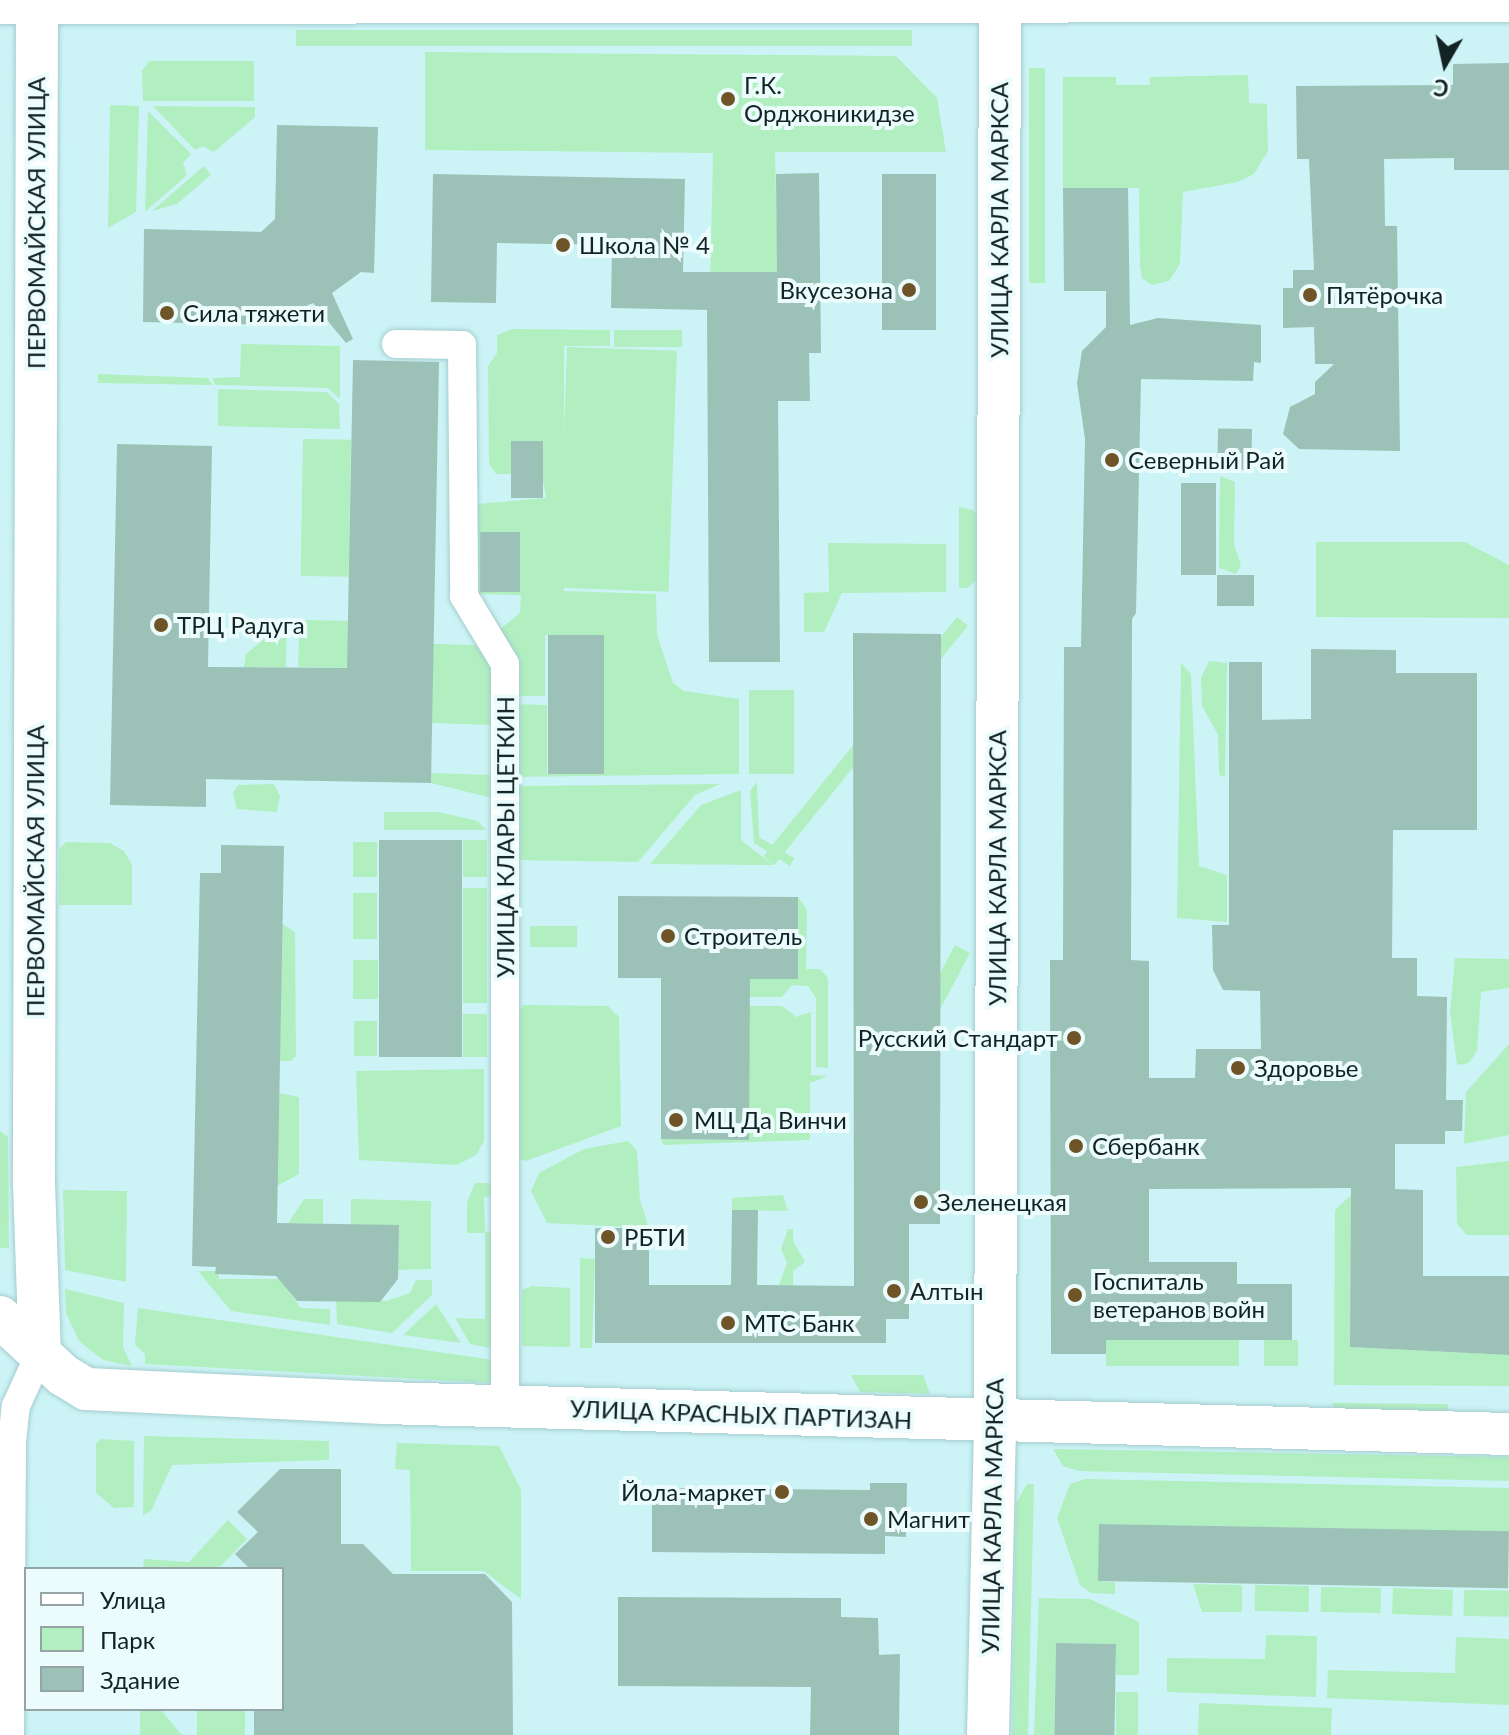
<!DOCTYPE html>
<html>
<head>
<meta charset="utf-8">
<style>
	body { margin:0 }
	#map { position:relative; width:1509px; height:1735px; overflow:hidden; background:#ccf4f6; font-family:Lato,sans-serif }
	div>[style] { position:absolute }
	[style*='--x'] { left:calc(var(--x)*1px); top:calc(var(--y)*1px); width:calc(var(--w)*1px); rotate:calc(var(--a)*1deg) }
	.green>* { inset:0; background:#b1efc1; transform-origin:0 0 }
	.building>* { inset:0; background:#9cc1b7; transform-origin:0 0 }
	.roads { filter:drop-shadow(0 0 2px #a5ccce) drop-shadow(0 0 2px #a5ccce) }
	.street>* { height:28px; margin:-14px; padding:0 14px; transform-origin:14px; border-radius:14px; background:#fff }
	.secondary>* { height:42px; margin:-21px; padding:0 21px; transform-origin:21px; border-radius:21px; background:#fff }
	.dots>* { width:22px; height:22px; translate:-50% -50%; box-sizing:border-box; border:4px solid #ecfcfd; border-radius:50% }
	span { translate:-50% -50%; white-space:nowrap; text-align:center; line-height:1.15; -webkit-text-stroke:8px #ecfcfd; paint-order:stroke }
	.poi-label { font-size:24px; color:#132223 }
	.left { translate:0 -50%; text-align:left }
	.right { translate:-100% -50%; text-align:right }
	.street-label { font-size:24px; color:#132223 }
	.legend { position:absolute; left:24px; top:1567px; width:260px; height:144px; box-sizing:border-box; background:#ecfcfd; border:2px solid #95a5a6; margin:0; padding:10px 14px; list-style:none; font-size:24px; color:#132223 }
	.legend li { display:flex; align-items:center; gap:16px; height:40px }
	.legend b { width:40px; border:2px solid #95a5a6 }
	.north { position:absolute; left:1405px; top:24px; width:80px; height:80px; -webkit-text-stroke:6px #ecfcfd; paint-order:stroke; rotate:189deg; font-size:22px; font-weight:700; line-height:32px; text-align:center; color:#132223 }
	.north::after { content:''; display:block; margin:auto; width:28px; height:36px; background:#132223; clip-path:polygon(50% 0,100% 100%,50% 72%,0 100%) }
</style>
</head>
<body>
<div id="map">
	<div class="green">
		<i style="left:296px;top:30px;width:616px;height:16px"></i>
		<i style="clip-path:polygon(425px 52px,896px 56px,937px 98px,946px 152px,775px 152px,779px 328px,709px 327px,713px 153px,425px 150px)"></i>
		<i style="clip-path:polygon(149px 61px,254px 61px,254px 101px,143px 101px,142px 71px)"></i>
		<i style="left:1029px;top:68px;width:16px;height:215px"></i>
		<i style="clip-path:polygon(1248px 75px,1249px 103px,1267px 104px,1268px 151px,1254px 174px,1238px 182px,1183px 192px,1180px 264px,1169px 281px,1152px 285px,1142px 278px,1140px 267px,1139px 188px,1063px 188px,1063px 77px,1116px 77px,1116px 85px,1150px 85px,1150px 77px)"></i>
		<i style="clip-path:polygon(110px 105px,139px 106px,136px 212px,108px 228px)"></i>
		<i style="clip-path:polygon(153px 106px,255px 107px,255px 117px,214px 152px,203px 146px,195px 150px)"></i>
		<i style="clip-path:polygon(148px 111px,191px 154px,183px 163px,187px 175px,145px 212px)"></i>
		<i style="clip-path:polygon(204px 166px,211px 175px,177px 204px,152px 211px)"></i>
		<i style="clip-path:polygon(513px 329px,610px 330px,610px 346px,564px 346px,564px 591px,656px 594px,657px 635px,673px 683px,684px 691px,739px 699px,739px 774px,510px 777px,510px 704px,547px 705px,547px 774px,604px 774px,604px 636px,545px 635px,545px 696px,512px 696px,498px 631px,520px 613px,521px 595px,476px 594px,478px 504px,546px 498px,542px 474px,496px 474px,489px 464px,488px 366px,497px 353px,497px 335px)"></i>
		<i style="left:614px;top:330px;width:68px;height:17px"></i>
		<i style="clip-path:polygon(241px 344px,340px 346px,340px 399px,328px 388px,215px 385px,212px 378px,240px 377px)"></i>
		<i style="left:567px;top:347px;width:110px;height:241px;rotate:2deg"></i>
		<i style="clip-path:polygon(98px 374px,208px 378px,212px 385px,98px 383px)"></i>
		<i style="clip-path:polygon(218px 389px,327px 392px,339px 404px,340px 429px,218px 426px)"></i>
		<i style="left:303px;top:439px;width:48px;height:137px;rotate:1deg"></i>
		<i style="clip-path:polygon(1220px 476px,1235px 482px,1234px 544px,1241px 566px,1236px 574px,1219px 568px)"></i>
		<i style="clip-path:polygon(959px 507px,973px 510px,978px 517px,978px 579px,967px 588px,959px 588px)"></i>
		<i style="clip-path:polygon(1316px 542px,1465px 542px,1509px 565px,1509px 618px,1316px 617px)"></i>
		<i style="clip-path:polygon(828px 543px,946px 544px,946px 592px,842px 593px,824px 632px,804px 632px,804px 593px,829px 592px)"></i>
		<i style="left:957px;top:617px;width:14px;height:308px;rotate:39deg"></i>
		<i style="clip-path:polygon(287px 620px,286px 667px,244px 667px,246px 654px)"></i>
		<i style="left:299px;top:620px;width:49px;height:47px;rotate:1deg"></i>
		<i style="clip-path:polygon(433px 644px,478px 645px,492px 667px,491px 725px,432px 723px)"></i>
		<i style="clip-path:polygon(1209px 661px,1227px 663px,1225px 777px,1219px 775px,1218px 735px,1202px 706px,1201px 678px)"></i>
		<i style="clip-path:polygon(1181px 663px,1191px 674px,1199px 866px,1227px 875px,1227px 922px,1177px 918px)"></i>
		<i style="left:794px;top:690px;width:84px;height:45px;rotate:90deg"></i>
		<i style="clip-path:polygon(431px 773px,493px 775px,492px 798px,431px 783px)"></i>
		<i style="clip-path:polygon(757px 782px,759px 837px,794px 858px,790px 866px,754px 843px,750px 791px)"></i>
		<i style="clip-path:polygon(274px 784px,280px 796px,277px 812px,237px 809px,233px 793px,238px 785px)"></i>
		<i style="clip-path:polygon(720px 784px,695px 795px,638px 862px,514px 860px,515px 786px)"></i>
		<i style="clip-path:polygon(741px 790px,741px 840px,773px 865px,650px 864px,701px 805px)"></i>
		<i style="clip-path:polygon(384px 812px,438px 812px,478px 821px,486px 830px,384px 830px)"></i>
		<i style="left:487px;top:840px;width:37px;height:24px;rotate:90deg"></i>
		<i style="clip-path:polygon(66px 842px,110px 843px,124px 851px,132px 865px,132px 905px,59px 905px,59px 849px)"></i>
		<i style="left:353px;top:842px;width:24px;height:35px"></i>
		<i style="left:463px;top:888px;width:24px;height:115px"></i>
		<i style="left:353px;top:893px;width:24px;height:46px"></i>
		<i style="clip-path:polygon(798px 897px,807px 910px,806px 969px,820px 969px,828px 978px,828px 1068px,816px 1067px,816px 998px,808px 986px,792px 985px,782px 997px,749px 997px,749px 979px,798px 978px)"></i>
		<i style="clip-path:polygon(282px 924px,295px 932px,296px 1056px,291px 1061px,279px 1061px)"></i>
		<i style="left:530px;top:926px;width:47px;height:21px"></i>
		<i style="left:955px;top:945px;width:17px;height:119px;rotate:28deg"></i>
		<i style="clip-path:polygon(1455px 958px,1509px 959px,1509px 988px,1481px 992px,1477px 1051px,1469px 1063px,1457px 1065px,1450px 1012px)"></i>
		<i style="left:353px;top:960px;width:25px;height:39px"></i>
		<i style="clip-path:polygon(524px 1005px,608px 1006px,619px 1017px,621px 1126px,526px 1161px,517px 1158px,519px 1012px)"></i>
		<i style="clip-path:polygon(749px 1006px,782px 1006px,796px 1017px,811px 1012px,811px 1075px,828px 1076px,810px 1083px,810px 1140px,663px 1145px,661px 1139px,749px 1140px)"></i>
		<i style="left:463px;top:1014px;width:24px;height:43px"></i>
		<i style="left:354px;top:1021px;width:23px;height:35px"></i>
		<i style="clip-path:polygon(1509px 1044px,1509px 1135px,1464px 1144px,1466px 1092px)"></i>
		<i style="clip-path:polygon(484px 1069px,484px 1141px,476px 1155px,457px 1165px,359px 1160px,356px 1071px)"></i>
		<i style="clip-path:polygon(279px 1093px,299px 1097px,299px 1174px,277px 1186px)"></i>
		<i style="clip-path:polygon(0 1131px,8px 1137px,9px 1248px,0 1248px)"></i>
		<i style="clip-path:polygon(628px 1141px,637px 1151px,640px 1200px,649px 1228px,547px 1223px,531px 1191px,539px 1173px,584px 1149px)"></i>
		<i style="clip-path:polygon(1509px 1161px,1509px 1235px,1467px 1235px,1457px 1224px,1456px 1167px)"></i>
		<i style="clip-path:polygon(475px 1183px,496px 1183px,500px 1196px,484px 1197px,485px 1232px,493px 1232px,496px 1349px,470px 1344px,455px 1318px,485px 1319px,485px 1233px,467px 1233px,467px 1202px)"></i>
		<i style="clip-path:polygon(63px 1190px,127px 1191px,126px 1282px,65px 1270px)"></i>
		<i style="clip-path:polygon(783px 1195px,788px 1211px,732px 1210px,732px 1198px)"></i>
		<i style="clip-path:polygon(1351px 1195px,1350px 1347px,1509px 1355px,1509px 1386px,1334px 1385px,1335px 1210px)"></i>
		<i style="clip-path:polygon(304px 1199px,323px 1199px,323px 1224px,288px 1223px)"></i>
		<i style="clip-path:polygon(351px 1199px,431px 1201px,431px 1269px,398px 1270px,399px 1225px,351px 1225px)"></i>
		<i style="clip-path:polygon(788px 1229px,793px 1229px,793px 1241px,805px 1262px,793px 1271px,793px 1286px,779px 1285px,787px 1263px,781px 1249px)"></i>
		<i style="clip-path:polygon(580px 1258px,595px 1259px,592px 1348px,580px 1348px)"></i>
		<i style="clip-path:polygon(198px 1271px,219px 1271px,219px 1279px,279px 1279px,301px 1308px,330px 1309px,330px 1325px,231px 1311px)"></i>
		<i style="clip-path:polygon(416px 1280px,432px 1280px,432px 1295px,392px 1333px,337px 1324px,336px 1301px,386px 1301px,410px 1293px)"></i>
		<i style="clip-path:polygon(532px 1286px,570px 1288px,570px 1347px,522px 1346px,522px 1290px)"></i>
		<i style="clip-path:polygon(65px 1289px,124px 1303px,123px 1347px,132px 1366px,103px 1360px,79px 1341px,66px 1313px)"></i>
		<i style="clip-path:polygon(436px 1304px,461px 1343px,403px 1335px)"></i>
		<i style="clip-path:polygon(138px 1308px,493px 1360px,492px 1383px,145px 1364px,145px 1354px,135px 1345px)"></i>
		<i style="left:1106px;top:1340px;width:133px;height:26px"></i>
		<i style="left:1264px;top:1340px;width:34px;height:26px"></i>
		<i style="clip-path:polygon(851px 1375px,923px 1375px,930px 1394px,860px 1392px)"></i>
		<i style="clip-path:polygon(1332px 1403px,1448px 1404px,1448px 1414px,1335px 1409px)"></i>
		<i style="clip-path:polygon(144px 1436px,329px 1441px,329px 1460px,172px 1465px,151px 1511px,143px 1515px)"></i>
		<i style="clip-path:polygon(101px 1439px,134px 1441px,134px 1507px,114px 1508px,96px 1493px,96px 1443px)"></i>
		<i style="clip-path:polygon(397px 1443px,499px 1446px,521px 1490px,521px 1599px,484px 1571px,411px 1571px,410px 1470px,395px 1469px)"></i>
		<i style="clip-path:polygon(1053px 1449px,1509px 1457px,1509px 1481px,1078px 1471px,1063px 1466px)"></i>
		<i style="clip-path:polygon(1085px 1479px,1509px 1488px,1509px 1532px,1100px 1524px,1098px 1581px,1115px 1582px,1115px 1594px,1091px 1593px,1080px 1585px,1057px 1518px,1070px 1484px)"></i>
		<i style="clip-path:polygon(1027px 1484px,1034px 1484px,1028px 1735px,1012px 1735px,1016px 1503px)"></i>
		<i style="clip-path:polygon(228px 1520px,247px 1539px,218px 1569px,143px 1569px,144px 1559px,189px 1562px)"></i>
		<i style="clip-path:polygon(1193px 1584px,1242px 1585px,1242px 1612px,1202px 1612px)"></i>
		<i style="left:1255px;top:1585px;width:54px;height:26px;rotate:1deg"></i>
		<i style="left:1321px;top:1587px;width:60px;height:25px;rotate:1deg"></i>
		<i style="left:1393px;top:1588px;width:60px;height:26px;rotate:2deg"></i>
		<i style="left:1464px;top:1590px;width:45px;height:26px;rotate:1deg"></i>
		<i style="clip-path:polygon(1039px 1598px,1090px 1599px,1139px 1622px,1139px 1675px,1116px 1675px,1116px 1644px,1056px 1643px,1054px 1735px,1034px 1735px)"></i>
		<i style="clip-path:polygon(1266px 1635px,1317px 1636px,1316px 1697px,1167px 1692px,1167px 1658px,1265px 1659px)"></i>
		<i style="clip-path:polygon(1456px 1637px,1509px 1639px,1509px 1705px,1327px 1698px,1328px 1670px,1455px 1673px)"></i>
		<i style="left:1116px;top:1692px;width:22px;height:43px"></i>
		<i style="clip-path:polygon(1199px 1703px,1332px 1708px,1331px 1735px,1198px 1735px)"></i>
		<i style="clip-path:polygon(140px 1709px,160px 1709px,182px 1735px,140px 1735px)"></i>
		<i style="left:197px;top:1709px;width:48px;height:26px"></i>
	</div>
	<div class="building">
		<i style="clip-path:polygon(1509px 63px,1509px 170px,1454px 170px,1454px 158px,1384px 159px,1385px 226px,1397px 226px,1400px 451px,1299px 449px,1283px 434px,1290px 407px,1315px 394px,1315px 382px,1334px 364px,1315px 364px,1314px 327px,1283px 328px,1283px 288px,1293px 288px,1293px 270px,1314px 270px,1309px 159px,1297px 159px,1296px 86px,1453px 85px,1453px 64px)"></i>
		<i style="clip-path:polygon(277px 125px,378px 127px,374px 273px,361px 272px,332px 293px,353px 339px,346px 343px,313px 303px,282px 316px,281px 325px,143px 322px,144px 229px,261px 232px,275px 219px)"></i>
		<i style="clip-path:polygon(819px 173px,821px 353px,809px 353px,810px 401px,778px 401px,780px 662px,709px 662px,707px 310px,611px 308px,612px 245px,497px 243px,496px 303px,431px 302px,433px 174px,685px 179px,683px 272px,777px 272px,776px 174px)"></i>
		<i style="left:882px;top:174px;width:54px;height:156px"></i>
		<i style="clip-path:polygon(1063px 188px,1128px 188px,1130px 325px,1158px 318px,1261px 325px,1261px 363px,1254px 362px,1253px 381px,1141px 379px,1136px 613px,1132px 619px,1131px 960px,1149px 961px,1149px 1078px,1195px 1078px,1196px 1049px,1261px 1049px,1260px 991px,1223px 990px,1213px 970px,1212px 925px,1229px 925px,1229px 662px,1262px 662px,1262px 720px,1311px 719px,1311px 649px,1396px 650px,1396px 673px,1477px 673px,1477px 830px,1393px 830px,1392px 958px,1417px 958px,1417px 996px,1447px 997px,1446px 1100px,1463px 1100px,1462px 1131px,1445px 1131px,1445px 1144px,1395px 1144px,1395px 1189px,1423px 1190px,1423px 1276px,1509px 1276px,1509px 1355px,1350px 1347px,1351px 1188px,1149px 1189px,1149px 1262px,1237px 1262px,1237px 1284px,1292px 1284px,1292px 1340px,1106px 1340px,1106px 1354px,1051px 1354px,1050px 960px,1063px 960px,1064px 647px,1081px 647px,1085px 439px,1077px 383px,1082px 351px,1106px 327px,1106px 291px,1064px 291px)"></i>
		<i style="clip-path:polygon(353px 360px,439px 362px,431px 783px,206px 779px,206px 807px,110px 805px,117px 444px,212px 446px,208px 667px,347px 668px)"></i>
		<i style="left:1252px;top:429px;width:41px;height:34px;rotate:91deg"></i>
		<i style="left:543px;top:441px;width:57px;height:32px;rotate:90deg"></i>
		<i style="left:1181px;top:483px;width:35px;height:92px"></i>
		<i style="left:480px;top:532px;width:40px;height:60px"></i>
		<i style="left:1217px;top:575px;width:37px;height:31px"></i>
		<i style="clip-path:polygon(853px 633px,941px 634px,940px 1224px,909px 1224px,909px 1319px,886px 1319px,886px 1343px,595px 1343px,595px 1228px,649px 1228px,649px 1285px,731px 1285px,732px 1210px,758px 1210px,757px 1285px,854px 1286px)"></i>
		<i style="left:548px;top:635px;width:56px;height:139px"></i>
		<i style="left:379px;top:840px;width:83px;height:217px"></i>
		<i style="clip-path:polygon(221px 845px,284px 846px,277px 1223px,399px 1225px,398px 1279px,380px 1302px,297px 1301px,276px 1276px,215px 1274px,216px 1267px,192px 1266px,200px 873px,221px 873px)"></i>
		<i style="clip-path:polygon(618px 896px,798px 897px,798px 979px,750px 979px,749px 1140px,661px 1139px,661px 978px,618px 978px)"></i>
		<i style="clip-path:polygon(280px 1469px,341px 1469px,341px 1544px,363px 1544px,393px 1574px,485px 1574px,512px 1602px,513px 1735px,254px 1735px,254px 1709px,282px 1709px,282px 1569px,250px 1569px,235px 1554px,258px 1532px,237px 1512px)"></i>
		<i style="clip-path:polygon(870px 1483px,907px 1483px,906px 1537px,885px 1536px,885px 1554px,652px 1552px,652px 1488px,870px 1490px)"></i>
		<i style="left:1099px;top:1524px;width:410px;height:57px;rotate:1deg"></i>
		<i style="clip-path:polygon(618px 1597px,841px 1598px,841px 1617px,878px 1618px,879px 1655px,900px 1654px,899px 1735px,810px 1735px,811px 1687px,618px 1686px)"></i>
		<i style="left:1056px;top:1643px;width:60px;height:92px;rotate:1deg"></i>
	</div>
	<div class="roads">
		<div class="street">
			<i style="--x:396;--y:344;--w:66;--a:0.9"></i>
			<i style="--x:462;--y:345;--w:251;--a:89.5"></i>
			<i style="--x:464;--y:596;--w:79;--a:58.9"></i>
			<i style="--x:505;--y:664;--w:742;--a:90"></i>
			<i style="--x:10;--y:1735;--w:293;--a:-89.6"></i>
			<i style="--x:12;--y:1442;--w:36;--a:-84"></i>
			<i style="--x:16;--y:1406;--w:58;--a:-65.6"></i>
		</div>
		<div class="secondary">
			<i style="--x:37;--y:0;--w:1184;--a:90.15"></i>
			<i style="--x:34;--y:1184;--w:169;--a:88"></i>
			<i style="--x:0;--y:3;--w:1509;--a:-0.08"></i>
			<i style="--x:0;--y:1317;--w:86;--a:42.6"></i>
			<i style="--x:63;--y:1375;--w:27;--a:31"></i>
			<i style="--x:86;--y:1389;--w:298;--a:2.7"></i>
			<i style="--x:384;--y:1403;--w:1125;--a:1.58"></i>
			<i style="--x:988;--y:1735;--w:313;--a:-88.7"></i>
			<i style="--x:995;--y:1422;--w:1422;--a:-89.8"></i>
		</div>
	</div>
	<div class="dots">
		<i style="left:728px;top:99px;background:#6e5426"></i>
		<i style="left:563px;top:245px;background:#6e5426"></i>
		<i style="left:909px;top:290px;background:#6e5426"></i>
		<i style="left:1310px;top:295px;background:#6e5426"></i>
		<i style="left:167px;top:313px;background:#6e5426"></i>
		<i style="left:1112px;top:460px;background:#6e5426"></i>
		<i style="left:161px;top:625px;background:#6e5426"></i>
		<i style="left:668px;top:936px;background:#6e5426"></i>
		<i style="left:1074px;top:1038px;background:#6e5426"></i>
		<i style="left:1238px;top:1068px;background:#6e5426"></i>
		<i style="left:676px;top:1120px;background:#6e5426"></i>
		<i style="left:1076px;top:1146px;background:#6e5426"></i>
		<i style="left:921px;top:1202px;background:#6e5426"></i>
		<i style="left:608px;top:1237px;background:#6e5426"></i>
		<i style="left:894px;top:1291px;background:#6e5426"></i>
		<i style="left:1075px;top:1295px;background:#6e5426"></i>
		<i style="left:728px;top:1323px;background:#6e5426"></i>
		<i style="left:782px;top:1492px;background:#6e5426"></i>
		<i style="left:871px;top:1519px;background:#6e5426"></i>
	</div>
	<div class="poi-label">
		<span class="left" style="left:744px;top:99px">Г.К.<br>Орджоникидзе</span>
		<span class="left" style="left:579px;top:245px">Школа № 4</span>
		<span class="right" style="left:893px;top:290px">Вкусезона</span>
		<span class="left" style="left:1326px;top:295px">Пятёрочка</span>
		<span class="left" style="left:183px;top:313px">Сила тяжети</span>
		<span class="left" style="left:1128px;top:460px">Северный Рай</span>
		<span class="left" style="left:177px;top:625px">ТРЦ Радуга</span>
		<span class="left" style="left:684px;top:936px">Строитель</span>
		<span class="right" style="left:1058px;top:1038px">Русский Стандарт</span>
		<span class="left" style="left:1254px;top:1068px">Здоровье</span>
		<span class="left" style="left:694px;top:1120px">МЦ Да Винчи</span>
		<span class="left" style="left:1092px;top:1146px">Сбербанк</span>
		<span class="left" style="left:937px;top:1202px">Зеленецкая</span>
		<span class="left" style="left:624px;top:1237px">РБТИ</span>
		<span class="left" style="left:1093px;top:1295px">Госпиталь<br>ветеранов войн</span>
		<span class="left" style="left:910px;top:1291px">Алтын</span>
		<span class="left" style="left:744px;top:1323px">МТС Банк</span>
		<span class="right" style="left:766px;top:1492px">Йола-маркет</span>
		<span class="left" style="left:887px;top:1519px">Магнит</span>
	</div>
	<div class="street-label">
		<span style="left:999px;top:220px;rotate:-90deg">УЛИЦА КАРЛА МАРКСА</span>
		<span style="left:36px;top:223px;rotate:-90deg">ПЕРВОМАЙСКАЯ УЛИЦА</span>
		<span style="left:505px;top:837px;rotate:-90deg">УЛИЦА КЛАРЫ ЦЕТКИН</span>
		<span style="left:997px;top:868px;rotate:-90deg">УЛИЦА КАРЛА МАРКСА</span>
		<span style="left:35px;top:871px;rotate:-90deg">ПЕРВОМАЙСКАЯ УЛИЦА</span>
		<span style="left:741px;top:1414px;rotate:2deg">УЛИЦА КРАСНЫХ ПАРТИЗАН</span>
		<span style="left:992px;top:1516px;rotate:-89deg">УЛИЦА КАРЛА МАРКСА</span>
	</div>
	<ul class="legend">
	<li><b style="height:10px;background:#fff"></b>Улица</li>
	<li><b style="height:22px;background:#b1efc1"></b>Парк</li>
	<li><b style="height:22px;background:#9cc1b7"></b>Здание</li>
	</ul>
	<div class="north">С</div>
</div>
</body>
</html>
